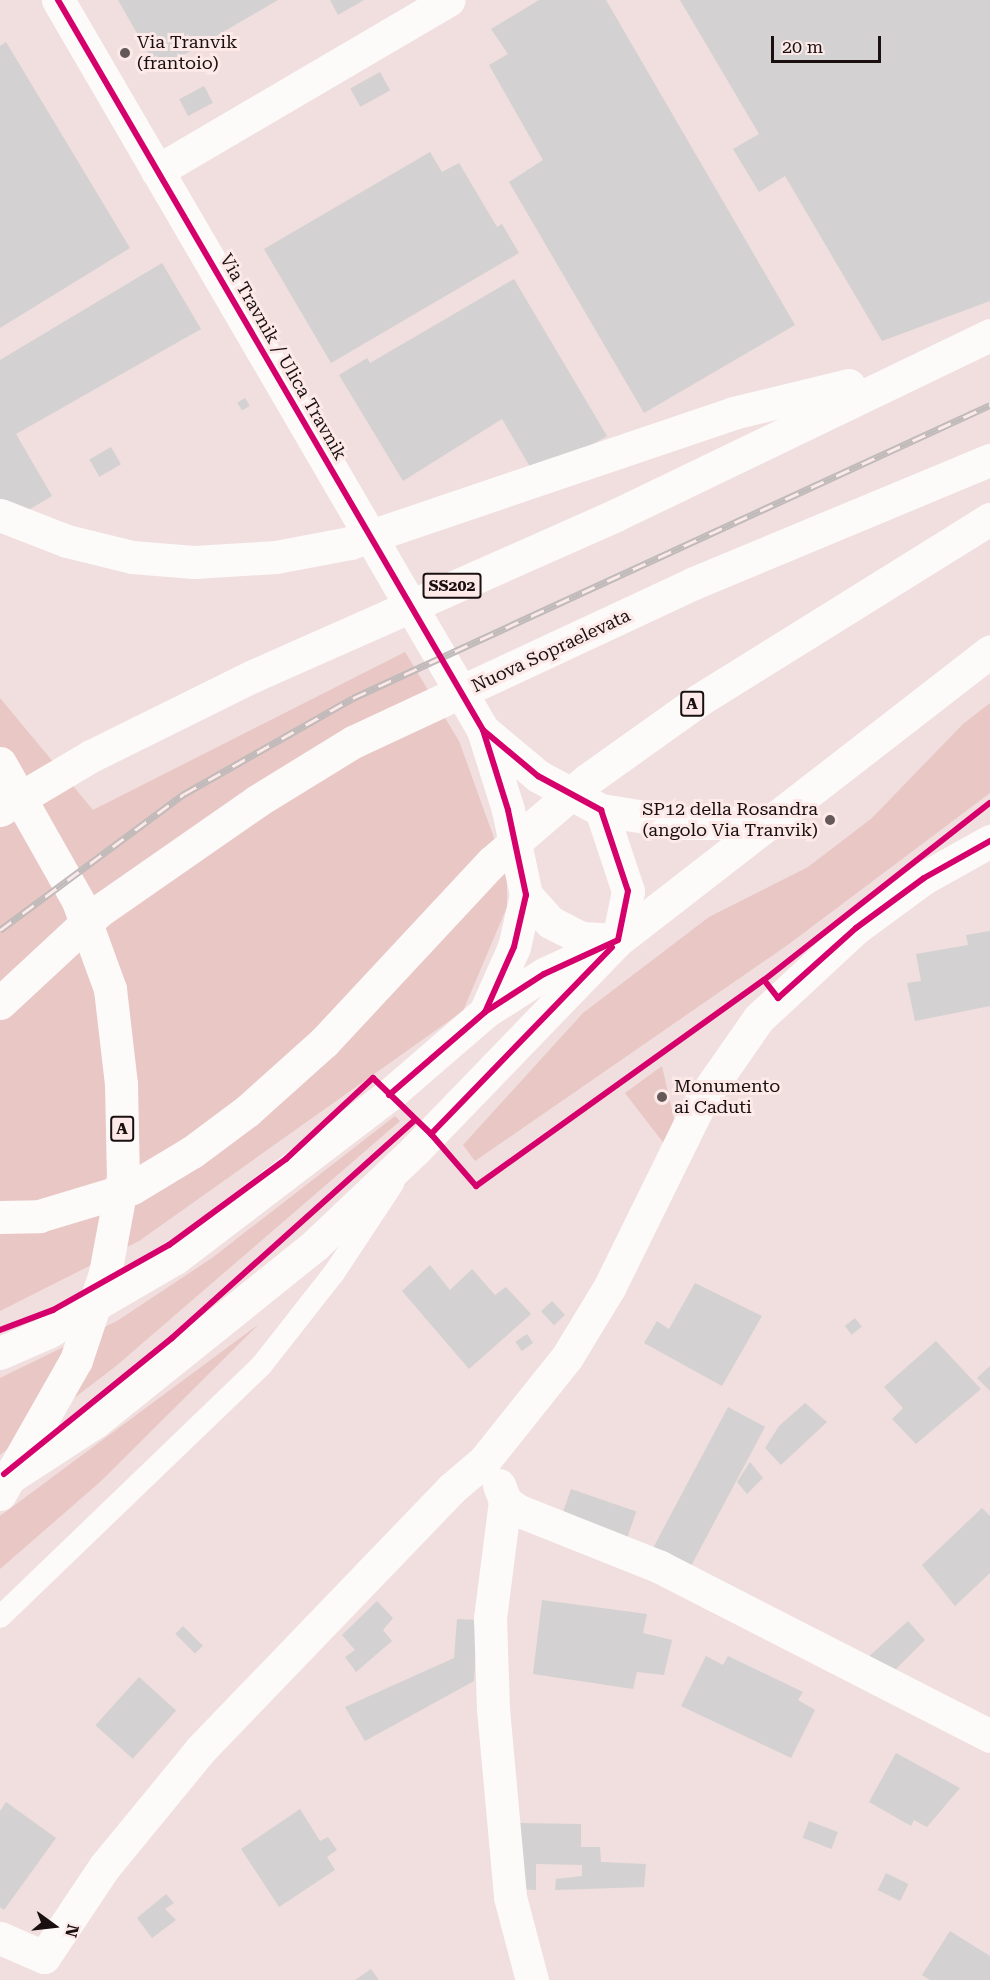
<!DOCTYPE html>
<html>
<head>
<meta charset="utf-8">
<style>
	body { margin:0 }
	#map { position:relative; width:990px; height:1980px; overflow:hidden; background:#f0dfde; font-family:"Roboto Serif",serif }
	div>[style] { position:absolute }
	[style*='--x'] { left:calc(var(--x)*1px); top:calc(var(--y)*1px); width:calc(var(--w)*1px); rotate:calc(var(--a)*1deg) }
	.green>* { inset:0; background:#e8c7c5 }
	.building>* { inset:0; background:#d3d1d2; transform-origin:0 0 }
	.service>* { height:22px; margin:-11px; padding:0 11px; transform-origin:11px; border-radius:11px; background:#fdfafa }
	.minor>* { height:33px; margin:-16.5px; padding:0 16.5px; transform-origin:16.5px; border-radius:16.5px; background:#fdfafa }
	.tertiary>* { height:33px; margin:-16.5px; padding:0 16.5px; transform-origin:16.5px; border-radius:16.5px; background:#fdfafa }
	.secondary>* { height:33px; margin:-16.5px; padding:0 16.5px; transform-origin:16.5px; border-radius:16.5px; background:#fdfafa }
	.trunk>* { height:33px; margin:-16.5px; padding:0 16.5px; transform-origin:16.5px; border-radius:16.5px; background:#fdfafa }
	.rail>* { height:7px; margin-top:-3.5px; transform-origin:0; background:repeating-linear-gradient(90deg,#fce9e8 0 14px,#c0bbba 0 28px); box-sizing:border-box; border-block:2px solid #c0bbba }
	.cycleway>* { height:6px; margin:-3px; padding:0 3px; transform-origin:3px; border-radius:3px; background:#d6006c }
	.dots>* { width:16px; height:16px; translate:-50% -50%; box-sizing:border-box; border:3px solid #fce9e8; border-radius:50% }
	span { translate:-50% -50%; white-space:nowrap; text-align:center; line-height:1.15; -webkit-text-stroke:6px #fce9e8; paint-order:stroke }
	.shield-label span { padding:2px 4px; background:#fce9e8; border:2px solid; border-radius:4px; -webkit-text-stroke-width:0 }
	.shield-label { font-size:16px; color:#1a1010; font-weight:700 }
	.poi-label { font-size:18px; color:#1a1010 }
	.left { translate:0 -50%; text-align:left }
	.right { translate:-100% -50%; text-align:right }
	.street-label { font-size:18px; color:#1a1010 }
	.north { position:absolute; left:24px; top:1896px; width:60px; height:60px; -webkit-text-stroke:4px #fce9e8; paint-order:stroke; rotate:105deg; font-size:16px; font-weight:700; line-height:24px; text-align:center; color:#1a1010 }
	.north::after { content:''; display:block; margin:auto; width:21px; height:27px; background:#1a1010; clip-path:polygon(50% 0,100% 100%,50% 72%,0 100%) }
	.scale { position:absolute; left:771px; top:36px; width:110px; height:27px; box-sizing:border-box; border:3px solid #1a1010; border-top:0; padding-left:8px; font-size:18px; line-height:21px; white-space:nowrap; color:#1a1010; -webkit-text-stroke:4px #fce9e8; paint-order:stroke }
</style>
</head>
<body>
<div id="map">
	<div class="green">
		<i style="clip-path:polygon(405px 652px,459px 741px,507px 874px,507px 907px,463px 1011px,139px 1241px,0 1311px,0 698px,93px 810px)"></i>
		<i style="clip-path:polygon(990px 703px,990px 793px,789px 944px,475px 1161px,463px 1145px,583px 1013px,709px 917px,808px 867px,872px 818px,963px 724px)"></i>
		<i style="clip-path:polygon(662px 1066px,676px 1128px,665px 1145px,625px 1093px)"></i>
		<i style="clip-path:polygon(395px 1116px,400px 1121px,116px 1366px,0 1455px,0 1378px,117px 1321px,212px 1258px)"></i>
		<i style="clip-path:polygon(259px 1324px,100px 1482px,0 1569px,0 1516px)"></i>
	</div>
	<div class="building">
		<i style="clip-path:polygon(118px 0,278px 0,158px 70px)"></i>
		<i style="clip-path:polygon(330px 0,364px 0,338px 15px)"></i>
		<i style="clip-path:polygon(539px 0,606px 0,795px 325px,644px 413px,509px 182px,543px 160px,489px 65px,508px 54px,491px 29px)"></i>
		<i style="clip-path:polygon(680px 0,990px 0,990px 301px,882px 341px,785px 176px,759px 192px,733px 149px,759px 134px)"></i>
		<i style="clip-path:polygon(6px 42px,130px 248px,0 328px,0 46px)"></i>
		<i style="left:380px;top:72px;width:21px;height:34px;rotate:61deg"></i>
		<i style="left:204px;top:86px;width:19px;height:28px;rotate:62deg"></i>
		<i style="clip-path:polygon(430px 152px,442px 172px,459px 163px,497px 227px,502px 224px,519px 253px,331px 363px,264px 249px)"></i>
		<i style="clip-path:polygon(162px 263px,201px 329px,16px 434px,52px 496px,0 527px,0 360px)"></i>
		<i style="clip-path:polygon(514px 279px,607px 436px,536px 477px,502px 419px,403px 481px,339px 375px,367px 358px,370px 363px)"></i>
		<i style="left:245px;top:398px;width:9px;height:9px;rotate:58deg"></i>
		<i style="left:111px;top:447px;width:20px;height:25px;rotate:60deg"></i>
		<i style="clip-path:polygon(990px 931px,990px 1006px,915px 1021px,907px 983px,921px 981px,916px 954px,968px 945px,966px 935px)"></i>
		<i style="clip-path:polygon(430px 1265px,450px 1290px,472px 1269px,495px 1295px,506px 1287px,531px 1314px,469px 1369px,402px 1291px)"></i>
		<i style="clip-path:polygon(695px 1283px,762px 1316px,722px 1386px,644px 1343px,657px 1321px,669px 1329px)"></i>
		<i style="left:552px;top:1301px;width:19px;height:15px;rotate:47deg"></i>
		<i style="left:855px;top:1318px;width:11px;height:13px;rotate:52deg"></i>
		<i style="left:527px;top:1334px;width:11px;height:14px;rotate:56deg"></i>
		<i style="clip-path:polygon(936px 1341px,981px 1389px,916px 1444px,892px 1419px,903px 1408px,884px 1387px)"></i>
		<i style="clip-path:polygon(990px 1366px,990px 1391px,977px 1378px)"></i>
		<i style="clip-path:polygon(805px 1403px,827px 1422px,781px 1465px,765px 1448px,779px 1426px)"></i>
		<i style="left:728px;top:1407px;width:42px;height:159px;rotate:28deg"></i>
		<i style="clip-path:polygon(750px 1462px,763px 1478px,747px 1494px,737px 1482px)"></i>
		<i style="left:571px;top:1489px;width:69px;height:28px;rotate:19deg"></i>
		<i style="clip-path:polygon(982px 1508px,990px 1516px,990px 1573px,955px 1606px,922px 1565px)"></i>
		<i style="clip-path:polygon(542px 1600px,647px 1614px,643px 1633px,672px 1640px,664px 1675px,637px 1672px,633px 1689px,533px 1674px)"></i>
		<i style="clip-path:polygon(377px 1601px,393px 1618px,383px 1630px,392px 1641px,356px 1672px,345px 1657px,355px 1650px,342px 1635px)"></i>
		<i style="clip-path:polygon(457px 1619px,478px 1620px,474px 1681px,365px 1741px,345px 1707px,454px 1658px)"></i>
		<i style="clip-path:polygon(908px 1621px,925px 1640px,892px 1673px,865px 1660px)"></i>
		<i style="left:183px;top:1626px;width:28px;height:11px;rotate:45deg"></i>
		<i style="clip-path:polygon(706px 1656px,723px 1665px,728px 1656px,803px 1692px,798px 1700px,815px 1710px,791px 1758px,681px 1706px)"></i>
		<i style="left:139px;top:1677px;width:50px;height:65px;rotate:42deg"></i>
		<i style="clip-path:polygon(896px 1753px,960px 1788px,927px 1827px,914px 1820px,911px 1826px,869px 1802px)"></i>
		<i style="clip-path:polygon(6px 1802px,56px 1838px,4px 1910px,0 1907px,0 1811px)"></i>
		<i style="clip-path:polygon(300px 1809px,320px 1841px,328px 1837px,337px 1850px,327px 1857px,335px 1870px,279px 1907px,241px 1849px)"></i>
		<i style="left:809px;top:1821px;width:31px;height:18px;rotate:21deg"></i>
		<i style="clip-path:polygon(518px 1823px,581px 1824px,581px 1847px,600px 1847px,601px 1862px,646px 1864px,644px 1887px,555px 1890px,556px 1879px,582px 1876px,582px 1865px,536px 1864px,536px 1890px,519px 1889px)"></i>
		<i style="left:886px;top:1873px;width:25px;height:19px;rotate:26deg"></i>
		<i style="clip-path:polygon(166px 1894px,174px 1903px,165px 1909px,176px 1920px,152px 1938px,137px 1918px)"></i>
		<i style="clip-path:polygon(950px 1931px,990px 1956px,990px 1980px,930px 1980px,922px 1975px)"></i>
		<i style="clip-path:polygon(371px 1969px,379px 1980px,355px 1980px)"></i>
	</div>
	<div class="service">
		<i style="--x:0;--y:1617;--w:362;--a:-43.9"></i>
		<i style="--x:261;--y:1366;--w:118;--a:-51.9"></i>
		<i style="--x:334;--y:1273;--w:107;--a:-56.5"></i>
	</div>
	<div class="minor">
		<i style="--x:157;--y:171;--w:338;--a:-30.4"></i>
		<i style="--x:499;--y:1485;--w:17;--a:69"></i>
		<i style="--x:505;--y:1501;--w:118;--a:97.3"></i>
		<i style="--x:490;--y:1618;--w:91;--a:88.1"></i>
		<i style="--x:493;--y:1709;--w:189;--a:84.8"></i>
		<i style="--x:510;--y:1897;--w:86;--a:75.2"></i>
		<i style="--x:505;--y:1501;--w:15;--a:37"></i>
		<i style="--x:517;--y:1510;--w:154;--a:21.7"></i>
		<i style="--x:660;--y:1567;--w:371;--a:27.1"></i>
		<i style="--x:0;--y:1938;--w:48;--a:23.4"></i>
		<i style="--x:44;--y:1957;--w:110;--a:-56.2"></i>
		<i style="--x:105;--y:1866;--w:151;--a:-50.6"></i>
		<i style="--x:201;--y:1749;--w:361;--a:-46.1"></i>
		<i style="--x:451;--y:1489;--w:43;--a:-40.3"></i>
		<i style="--x:484;--y:1461;--w:133;--a:-51.4"></i>
		<i style="--x:567;--y:1357;--w:81;--a:-58.7"></i>
		<i style="--x:609;--y:1288;--w:208;--a:-63.8"></i>
		<i style="--x:701;--y:1101;--w:101;--a:-55.1"></i>
		<i style="--x:759;--y:1018;--w:132;--a:-42.9"></i>
		<i style="--x:856;--y:928;--w:84;--a:-36.3"></i>
		<i style="--x:924;--y:878;--w:76;--a:-29.3"></i>
	</div>
	<div class="tertiary">
		<i style="--x:58;--y:0;--w:845;--a:59.79"></i>
		<i style="--x:483;--y:730;--w:84;--a:72.6"></i>
		<i style="--x:508;--y:810;--w:87;--a:78"></i>
		<i style="--x:526;--y:895;--w:53;--a:103"></i>
		<i style="--x:514;--y:947;--w:71;--a:114"></i>
		<i style="--x:483;--y:730;--w:72;--a:39.9"></i>
		<i style="--x:538;--y:776;--w:72;--a:28.4"></i>
		<i style="--x:601;--y:810;--w:83;--a:9"></i>
		<i style="--x:683;--y:823;--w:89;--a:0"></i>
		<i style="--x:526;--y:895;--w:36;--a:48"></i>
		<i style="--x:550;--y:922;--w:36;--a:27"></i>
		<i style="--x:582;--y:938;--w:36;--a:3"></i>
		<i style="--x:618;--y:940;--w:50;--a:-78.5"></i>
		<i style="--x:628;--y:891;--w:85;--a:-108.4"></i>
	</div>
	<div class="secondary">
		<i style="--x:0;--y:1353;--w:52;--a:-23.6"></i>
		<i style="--x:48;--y:1332;--w:147;--a:-30.2"></i>
		<i style="--x:175;--y:1258;--w:269;--a:-37.3"></i>
		<i style="--x:389;--y:1095;--w:127;--a:-40.8"></i>
		<i style="--x:485;--y:1012;--w:70;--a:-32.8"></i>
		<i style="--x:544;--y:974;--w:62;--a:-24.9"></i>
		<i style="--x:1;--y:1483;--w:112;--a:-33"></i>
		<i style="--x:95;--y:1422;--w:284;--a:-38.8"></i>
		<i style="--x:316;--y:1244;--w:137;--a:-43.5"></i>
		<i style="--x:415;--y:1150;--w:292;--a:-46"></i>
		<i style="--x:618;--y:940;--w:471;--a:-37.8"></i>
	</div>
	<div class="trunk">
		<i style="--x:0;--y:515;--w:72;--a:21.2"></i>
		<i style="--x:67;--y:541;--w:67;--a:13.8"></i>
		<i style="--x:132;--y:557;--w:62;--a:4.6"></i>
		<i style="--x:194;--y:562;--w:82;--a:-3.5"></i>
		<i style="--x:276;--y:557;--w:75;--a:-10.7"></i>
		<i style="--x:350;--y:543;--w:404;--a:-18.7"></i>
		<i style="--x:733;--y:413;--w:119;--a:-13.6"></i>
		<i style="--x:0;--y:763;--w:159;--a:60.5"></i>
		<i style="--x:78;--y:901;--w:94;--a:70"></i>
		<i style="--x:110;--y:989;--w:96;--a:83.4"></i>
		<i style="--x:121;--y:1084;--w:93;--a:88.8"></i>
		<i style="--x:123;--y:1177;--w:98;--a:100.6"></i>
		<i style="--x:105;--y:1273;--w:92;--a:108.4"></i>
		<i style="--x:76;--y:1360;--w:154;--a:119.6"></i>
		<i style="--x:0;--y:810;--w:106;--a:-30.7"></i>
		<i style="--x:91;--y:756;--w:181;--a:-26.3"></i>
		<i style="--x:253;--y:676;--w:397;--a:-23.9"></i>
		<i style="--x:616;--y:515;--w:415;--a:-25.7"></i>
		<i style="--x:0;--y:1003;--w:135;--a:-42.9"></i>
		<i style="--x:99;--y:911;--w:193;--a:-34.8"></i>
		<i style="--x:257;--y:801;--w:113;--a:-31.6"></i>
		<i style="--x:353;--y:742;--w:376;--a:-25"></i>
		<i style="--x:694;--y:583;--w:321;--a:-22.6"></i>
		<i style="--x:0;--y:1217;--w:39;--a:-1"></i>
		<i style="--x:39;--y:1216;--w:97;--a:-16.8"></i>
		<i style="--x:132;--y:1188;--w:70;--a:-31"></i>
		<i style="--x:192;--y:1152;--w:69;--a:-36.7"></i>
		<i style="--x:247;--y:1111;--w:103;--a:-41.9"></i>
		<i style="--x:324;--y:1042;--w:246;--a:-47"></i>
		<i style="--x:492;--y:862;--w:125;--a:-40.8"></i>
		<i style="--x:587;--y:780;--w:138;--a:-35.5"></i>
		<i style="--x:699;--y:700;--w:343;--a:-31.9"></i>
	</div>
	<div class="rail">
		<i style="--x:0;--y:930;--w:229;--a:-36.5"></i>
		<i style="--x:184;--y:794;--w:194;--a:-29.6"></i>
		<i style="--x:353;--y:698;--w:701;--a:-24.7"></i>
	</div>
	<div class="cycleway">
		<i style="--x:58;--y:0;--w:845;--a:59.79"></i>
		<i style="--x:483;--y:730;--w:84;--a:72.6"></i>
		<i style="--x:508;--y:810;--w:87;--a:78"></i>
		<i style="--x:526;--y:895;--w:53;--a:103"></i>
		<i style="--x:514;--y:947;--w:71;--a:114"></i>
		<i style="--x:483;--y:730;--w:72;--a:39.9"></i>
		<i style="--x:538;--y:776;--w:72;--a:28.4"></i>
		<i style="--x:601;--y:810;--w:85;--a:71.6"></i>
		<i style="--x:628;--y:891;--w:50;--a:101.5"></i>
		<i style="--x:764;--y:980;--w:287;--a:-38.1"></i>
		<i style="--x:389;--y:1095;--w:127;--a:-40.8"></i>
		<i style="--x:485;--y:1012;--w:70;--a:-32.8"></i>
		<i style="--x:544;--y:974;--w:81;--a:-24.7"></i>
		<i style="--x:431;--y:1134;--w:260;--a:-45.9"></i>
		<i style="--x:0;--y:1330;--w:57;--a:-20.7"></i>
		<i style="--x:53;--y:1310;--w:133;--a:-29.3"></i>
		<i style="--x:169;--y:1245;--w:145;--a:-36.3"></i>
		<i style="--x:286;--y:1159;--w:119;--a:-43"></i>
		<i style="--x:373;--y:1078;--w:81;--a:44"></i>
		<i style="--x:431;--y:1134;--w:69;--a:49.1"></i>
		<i style="--x:476;--y:1186;--w:354;--a:-35.6"></i>
		<i style="--x:764;--y:980;--w:23;--a:52"></i>
		<i style="--x:778;--y:998;--w:105;--a:-41.9"></i>
		<i style="--x:856;--y:928;--w:84;--a:-36.3"></i>
		<i style="--x:924;--y:878;--w:76;--a:-29.3"></i>
		<i style="--x:4;--y:1474;--w:216;--a:-39"></i>
		<i style="--x:172;--y:1338;--w:326;--a:-41.9"></i>
	</div>
	<div class="dots">
		<i style="left:125px;top:53px;background:#655858"></i>
		<i style="left:830px;top:820px;background:#655858"></i>
		<i style="left:662px;top:1097px;background:#655858"></i>
	</div>
	<div class="shield-label">
		<span style="left:452px;top:586px">SS202</span>
		<span style="left:692px;top:704px">A</span>
		<span style="left:122px;top:1129px">A</span>
	</div>
	<div class="poi-label">
		<span class="left" style="left:137px;top:53px">Via Tranvik<br>(frantoio)</span>
		<span class="right" style="left:818px;top:820px">SP12 della Rosandra<br>(angolo Via Tranvik)</span>
		<span class="left" style="left:674px;top:1097px">Monumento<br>ai Caduti</span>
	</div>
	<div class="street-label">
		<span style="left:283px;top:357px;rotate:60deg">Via Travnik / Ulica Travnik</span>
		<span style="left:551px;top:651px;rotate:-25deg">Nuova Sopraelevata</span>
	</div>
	<div class="north">N</div>
	<div class="scale">20 m</div>
</div>
</body>
</html>
